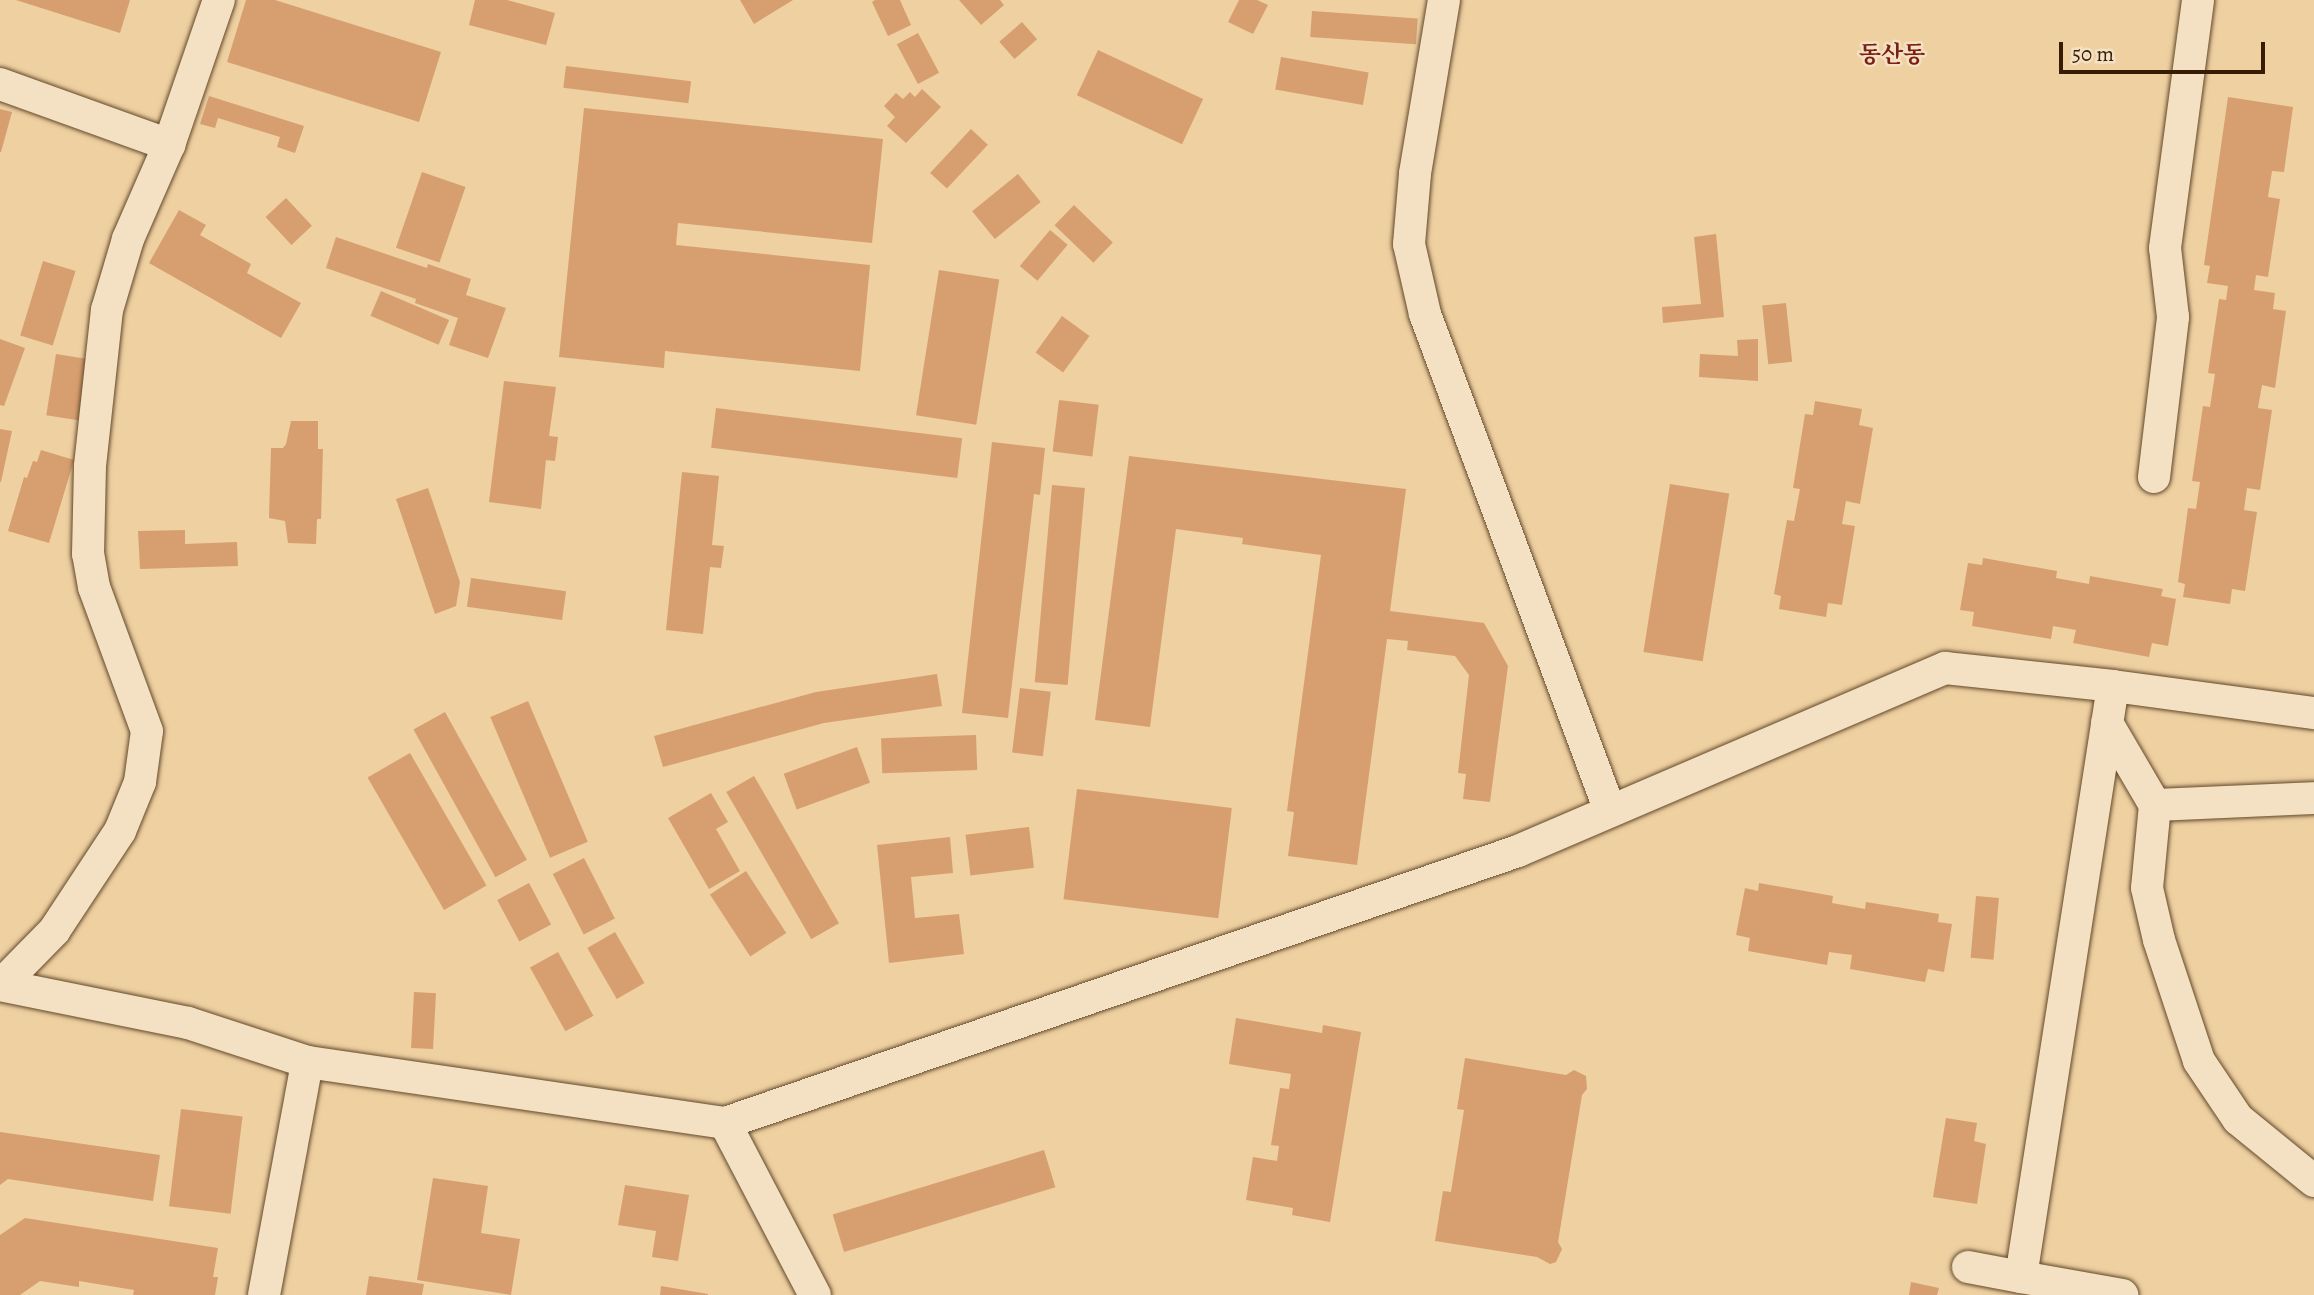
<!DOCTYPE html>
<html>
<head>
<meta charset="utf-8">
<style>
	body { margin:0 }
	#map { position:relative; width:2314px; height:1295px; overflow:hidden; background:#eed0a1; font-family:Alegreya,"Noto Serif KR",serif }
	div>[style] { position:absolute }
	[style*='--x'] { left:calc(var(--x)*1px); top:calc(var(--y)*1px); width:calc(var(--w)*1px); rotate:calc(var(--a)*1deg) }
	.building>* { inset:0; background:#d79f70; transform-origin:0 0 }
	.roads { filter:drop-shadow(0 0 2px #63492a) drop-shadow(0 0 2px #63492a) }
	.street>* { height:32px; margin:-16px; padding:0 16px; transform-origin:16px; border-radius:16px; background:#f4e0c2 }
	span { translate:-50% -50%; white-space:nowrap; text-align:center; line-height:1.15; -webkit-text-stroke:5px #f4e0c2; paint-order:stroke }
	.quarter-label { font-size:23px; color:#7a1f14; font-weight:700 }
	.scale { position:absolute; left:2059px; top:42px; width:206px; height:32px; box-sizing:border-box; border:4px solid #351c03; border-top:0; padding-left:9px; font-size:21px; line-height:24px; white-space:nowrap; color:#351c03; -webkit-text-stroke:5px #f4e0c2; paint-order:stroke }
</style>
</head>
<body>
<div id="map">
	<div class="building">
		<i style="clip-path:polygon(16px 0,130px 0,120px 33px)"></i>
		<i style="clip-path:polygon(246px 0,275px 0,441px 52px,419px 122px,227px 62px)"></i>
		<i style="clip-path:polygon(475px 0,507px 0,555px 13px,546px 45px,469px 25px)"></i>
		<i style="clip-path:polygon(740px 0,793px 0,754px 24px)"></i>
		<i style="clip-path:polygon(875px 0,900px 0,911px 25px,888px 36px,872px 2px)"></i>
		<i style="clip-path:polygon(959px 0,1000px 0,1004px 5px,981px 25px)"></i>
		<i style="clip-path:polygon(1239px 0,1257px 0,1268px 5px,1253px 34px,1228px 22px)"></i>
		<i style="left:1312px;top:11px;width:106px;height:26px;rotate:4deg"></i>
		<i style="left:1022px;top:22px;width:23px;height:30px;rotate:49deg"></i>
		<i style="left:918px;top:33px;width:45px;height:24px;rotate:62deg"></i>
		<i style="left:1098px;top:50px;width:116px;height:50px;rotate:25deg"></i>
		<i style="left:1281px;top:57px;width:89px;height:33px;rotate:10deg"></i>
		<i style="left:566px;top:66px;width:126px;height:22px;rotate:7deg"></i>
		<i style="clip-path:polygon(922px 89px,941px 107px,906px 143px,887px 126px,895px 117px,884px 106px,896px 93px,903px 99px,910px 92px,915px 97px)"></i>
		<i style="clip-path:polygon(209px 96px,304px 126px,295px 153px,277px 147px,280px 137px,218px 118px,215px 128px,200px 124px)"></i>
		<i style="clip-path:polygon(2228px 97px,2293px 107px,2284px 172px,2272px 171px,2268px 197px,2280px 199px,2268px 277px,2256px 275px,2254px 290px,2275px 293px,2273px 309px,2286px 311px,2275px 388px,2262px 385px,2258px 408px,2272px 410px,2260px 490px,2247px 488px,2244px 510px,2257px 512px,2245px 591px,2232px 589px,2230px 604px,2183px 597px,2185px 584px,2178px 582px,2188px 508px,2196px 509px,2200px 482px,2192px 481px,2203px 406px,2210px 407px,2215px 374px,2208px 373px,2219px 299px,2226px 300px,2228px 286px,2207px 283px,2210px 266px,2204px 265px)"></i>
		<i style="clip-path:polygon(584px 108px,883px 139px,872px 243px,678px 223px,676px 245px,870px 265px,860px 371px,665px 351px,664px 368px,559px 357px)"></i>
		<i style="clip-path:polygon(0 109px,12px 112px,1px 152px,0 152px)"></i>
		<i style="left:971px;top:129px;width:23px;height:60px;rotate:43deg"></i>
		<i style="left:422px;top:172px;width:46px;height:80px;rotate:19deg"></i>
		<i style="left:1018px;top:174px;width:36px;height:59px;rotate:51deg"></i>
		<i style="left:286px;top:198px;width:38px;height:28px;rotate:47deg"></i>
		<i style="left:1074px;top:205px;width:54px;height:28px;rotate:44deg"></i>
		<i style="clip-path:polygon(179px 210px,206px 225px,200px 235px,251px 264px,247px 273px,301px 303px,281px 338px,149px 263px)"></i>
		<i style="left:1050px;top:230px;width:23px;height:47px;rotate:40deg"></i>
		<i style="clip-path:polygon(1716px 234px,1724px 317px,1663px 323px,1662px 307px,1701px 304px,1694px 237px)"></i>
		<i style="clip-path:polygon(336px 237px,427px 268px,428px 264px,471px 279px,466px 295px,506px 308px,488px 358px,449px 345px,458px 318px,415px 303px,416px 299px,326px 268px)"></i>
		<i style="left:43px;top:261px;width:34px;height:78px;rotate:17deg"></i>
		<i style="left:939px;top:270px;width:61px;height:147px;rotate:9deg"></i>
		<i style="left:381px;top:291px;width:74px;height:27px;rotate:23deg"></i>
		<i style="left:1786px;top:303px;width:59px;height:24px;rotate:84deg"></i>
		<i style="left:1062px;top:316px;width:34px;height:45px;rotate:36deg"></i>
		<i style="clip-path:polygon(0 339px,25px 348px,4px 406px,0 405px)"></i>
		<i style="clip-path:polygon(1758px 339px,1758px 381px,1699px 377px,1700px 354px,1738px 356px,1737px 340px)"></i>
		<i style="left:56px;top:354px;width:32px;height:62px;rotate:9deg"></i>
		<i style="clip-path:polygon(504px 381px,556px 387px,549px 436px,558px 437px,555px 461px,546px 460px,541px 509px,489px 502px)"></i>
		<i style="left:1059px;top:400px;width:40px;height:52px;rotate:7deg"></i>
		<i style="clip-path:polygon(1815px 401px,1862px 409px,1859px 425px,1873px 428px,1860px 504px,1846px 501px,1842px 524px,1855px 526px,1842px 605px,1828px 603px,1826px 617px,1779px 609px,1781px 596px,1774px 594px,1787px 520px,1794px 521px,1800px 489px,1793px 488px,1805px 414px,1813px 415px)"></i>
		<i style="left:716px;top:408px;width:248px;height:40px;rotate:7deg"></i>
		<i style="clip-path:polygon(291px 421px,318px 421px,318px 449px,323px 449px,321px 519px,317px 519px,316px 544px,288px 543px,285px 521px,269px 518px,271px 448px,283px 448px,286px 444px)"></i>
		<i style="clip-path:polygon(0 429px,12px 431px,1px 482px,0 482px)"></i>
		<i style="clip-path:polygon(992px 442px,1045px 448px,1040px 495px,1034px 494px,1008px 718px,962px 713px)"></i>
		<i style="clip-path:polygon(41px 450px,74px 460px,49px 543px,8px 531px,24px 477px,27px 478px,33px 461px,37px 462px)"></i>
		<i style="clip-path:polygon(1129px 456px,1406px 489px,1390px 611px,1484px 623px,1508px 666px,1490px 802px,1463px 799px,1466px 774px,1458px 773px,1469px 675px,1455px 656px,1407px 650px,1408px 641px,1387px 639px,1357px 865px,1288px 856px,1294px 812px,1287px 811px,1321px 555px,1242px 544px,1243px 538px,1176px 529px,1150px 727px,1095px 720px)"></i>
		<i style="clip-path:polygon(682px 472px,719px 476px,712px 545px,724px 546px,721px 568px,710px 567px,703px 634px,666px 630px)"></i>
		<i style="left:1670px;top:484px;width:60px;height:170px;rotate:9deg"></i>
		<i style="left:1052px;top:485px;width:33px;height:198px;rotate:5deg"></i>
		<i style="clip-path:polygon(428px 488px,460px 582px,456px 606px,435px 614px,396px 499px)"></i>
		<i style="clip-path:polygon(185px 530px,185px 544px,237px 542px,238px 566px,140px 569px,138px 531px)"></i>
		<i style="clip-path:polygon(1983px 558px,2057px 571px,2056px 578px,2089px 584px,2090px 576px,2163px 589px,2161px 596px,2176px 599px,2168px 646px,2152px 643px,2149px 657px,2073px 643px,2076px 630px,2053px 626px,2051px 639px,1972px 626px,1974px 612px,1960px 610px,1968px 563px,1982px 565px)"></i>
		<i style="left:471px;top:578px;width:96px;height:29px;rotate:8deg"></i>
		<i style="clip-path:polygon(937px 674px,942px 706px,824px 723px,663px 767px,654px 736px,816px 692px)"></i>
		<i style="left:1020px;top:688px;width:31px;height:65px;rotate:7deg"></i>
		<i style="left:528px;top:701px;width:153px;height:41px;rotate:67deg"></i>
		<i style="left:445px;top:712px;width:169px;height:36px;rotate:61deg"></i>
		<i style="left:976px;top:735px;width:35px;height:95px;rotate:88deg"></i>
		<i style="left:857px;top:747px;width:38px;height:78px;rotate:70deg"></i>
		<i style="left:410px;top:753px;width:153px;height:49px;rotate:60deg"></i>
		<i style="left:754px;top:776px;width:170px;height:32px;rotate:60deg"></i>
		<i style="left:1077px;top:789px;width:156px;height:111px;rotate:7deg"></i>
		<i style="clip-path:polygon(711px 793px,728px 822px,716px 829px,740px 871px,709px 889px,668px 818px)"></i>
		<i style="left:1029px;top:827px;width:41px;height:64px;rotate:83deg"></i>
		<i style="clip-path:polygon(950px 837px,953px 873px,911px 877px,915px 918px,959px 914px,964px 954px,889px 963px,877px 845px)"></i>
		<i style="left:584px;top:858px;width:68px;height:35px;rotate:63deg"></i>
		<i style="left:746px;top:871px;width:74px;height:43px;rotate:57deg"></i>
		<i style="left:529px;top:883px;width:47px;height:36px;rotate:62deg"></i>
		<i style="clip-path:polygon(1759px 883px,1833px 896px,1832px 903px,1865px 909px,1866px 902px,1939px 914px,1938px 922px,1952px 924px,1944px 972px,1928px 969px,1925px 982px,1850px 969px,1852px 955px,1829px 952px,1827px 965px,1748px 951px,1750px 938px,1736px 935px,1745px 888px,1758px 891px)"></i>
		<i style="left:1976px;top:896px;width:23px;height:62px;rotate:5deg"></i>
		<i style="left:615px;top:932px;width:59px;height:32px;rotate:60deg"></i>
		<i style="left:558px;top:952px;width:73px;height:32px;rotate:61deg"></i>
		<i style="left:414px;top:992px;width:22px;height:56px;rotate:3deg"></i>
		<i style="clip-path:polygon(1236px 1018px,1322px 1033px,1323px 1025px,1361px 1032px,1330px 1222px,1292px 1215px,1293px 1208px,1246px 1200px,1253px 1157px,1277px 1161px,1279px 1146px,1271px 1145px,1280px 1088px,1289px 1089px,1291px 1074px,1229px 1064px)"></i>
		<i style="clip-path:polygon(1465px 1058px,1566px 1075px,1574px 1070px,1586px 1076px,1587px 1089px,1582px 1095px,1558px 1242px,1562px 1249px,1556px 1262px,1550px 1264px,1537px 1257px,1435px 1241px,1443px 1191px,1451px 1192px,1464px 1110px,1457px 1109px)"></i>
		<i style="left:181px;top:1109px;width:62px;height:98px;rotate:7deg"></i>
		<i style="clip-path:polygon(1946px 1118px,1977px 1123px,1974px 1141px,1986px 1144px,1977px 1204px,1933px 1197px)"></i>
		<i style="clip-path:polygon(0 1132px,160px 1155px,153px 1201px,8px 1179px,0 1185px)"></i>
		<i style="left:1044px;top:1150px;width:39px;height:221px;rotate:73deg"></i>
		<i style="clip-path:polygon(433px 1178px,488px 1186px,481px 1233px,520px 1239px,511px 1295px,417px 1280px)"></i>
		<i style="clip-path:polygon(625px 1185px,689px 1195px,678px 1261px,652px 1257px,656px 1231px,618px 1225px)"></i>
		<i style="clip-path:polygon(25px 1218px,218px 1248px,213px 1277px,218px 1277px,215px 1295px,133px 1295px,134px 1290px,79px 1281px,79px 1287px,40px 1281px,20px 1295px,0 1295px,0 1235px)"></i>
		<i style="clip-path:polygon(369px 1276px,424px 1284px,422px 1295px,366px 1295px)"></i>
		<i style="clip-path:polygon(1911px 1282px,1939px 1288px,1937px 1295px,1909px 1295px)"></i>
		<i style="clip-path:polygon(661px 1286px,708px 1294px,708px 1295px,660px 1295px)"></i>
	</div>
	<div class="roads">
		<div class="street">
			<i style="--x:1444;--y:0;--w:176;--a:99.5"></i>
			<i style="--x:1415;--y:174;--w:70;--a:94.9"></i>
			<i style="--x:1409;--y:244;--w:72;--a:77.1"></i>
			<i style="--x:1425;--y:314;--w:530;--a:69.58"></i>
			<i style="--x:0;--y:84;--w:180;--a:19.8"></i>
			<i style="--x:169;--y:145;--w:153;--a:-71"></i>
			<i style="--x:2154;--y:477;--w:161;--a:-83.2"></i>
			<i style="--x:2173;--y:317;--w:69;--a:-96.6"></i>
			<i style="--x:2165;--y:248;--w:250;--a:-82.4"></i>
			<i style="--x:2113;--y:686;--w:598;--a:98.85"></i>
			<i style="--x:2021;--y:1277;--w:103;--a:10.1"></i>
			<i style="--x:2107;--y:723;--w:95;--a:59.7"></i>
			<i style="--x:2155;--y:805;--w:159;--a:-2.5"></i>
			<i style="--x:2155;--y:805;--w:83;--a:95.5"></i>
			<i style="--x:2147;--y:888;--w:53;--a:77"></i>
			<i style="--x:2159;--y:940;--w:127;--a:71.7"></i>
			<i style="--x:2199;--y:1061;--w:70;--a:56.1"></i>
			<i style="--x:2238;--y:1119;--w:98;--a:39.2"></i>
			<i style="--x:0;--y:985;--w:192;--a:11.4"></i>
			<i style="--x:188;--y:1023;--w:125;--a:18.1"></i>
			<i style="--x:307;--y:1062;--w:422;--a:8.3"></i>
			<i style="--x:725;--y:1123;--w:838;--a:-18.93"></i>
			<i style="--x:1518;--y:851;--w:465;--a:-23.2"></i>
			<i style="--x:1945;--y:668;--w:169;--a:6.1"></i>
			<i style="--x:2113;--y:686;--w:203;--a:7.7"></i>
			<i style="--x:1;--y:985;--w:76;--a:-45.5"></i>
			<i style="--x:54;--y:931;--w:120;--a:-56.6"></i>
			<i style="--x:120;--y:831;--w:53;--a:-67.8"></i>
			<i style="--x:140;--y:782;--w:51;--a:-82.2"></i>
			<i style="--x:147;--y:731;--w:153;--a:-110.2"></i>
			<i style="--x:94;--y:587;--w:34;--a:-100"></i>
			<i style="--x:88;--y:554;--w:88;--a:-88.7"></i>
			<i style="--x:90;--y:466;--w:157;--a:-83.8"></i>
			<i style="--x:107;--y:310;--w:74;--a:-73.5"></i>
			<i style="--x:128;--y:239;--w:103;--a:-66.4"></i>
			<i style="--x:725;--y:1123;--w:194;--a:62.4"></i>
			<i style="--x:1968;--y:1267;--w:54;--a:10.7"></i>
			<i style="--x:264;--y:1295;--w:237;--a:-79.5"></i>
		</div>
	</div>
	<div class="quarter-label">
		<span style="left:1892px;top:55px">동산동</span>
	</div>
	<div class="scale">50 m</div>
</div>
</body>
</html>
